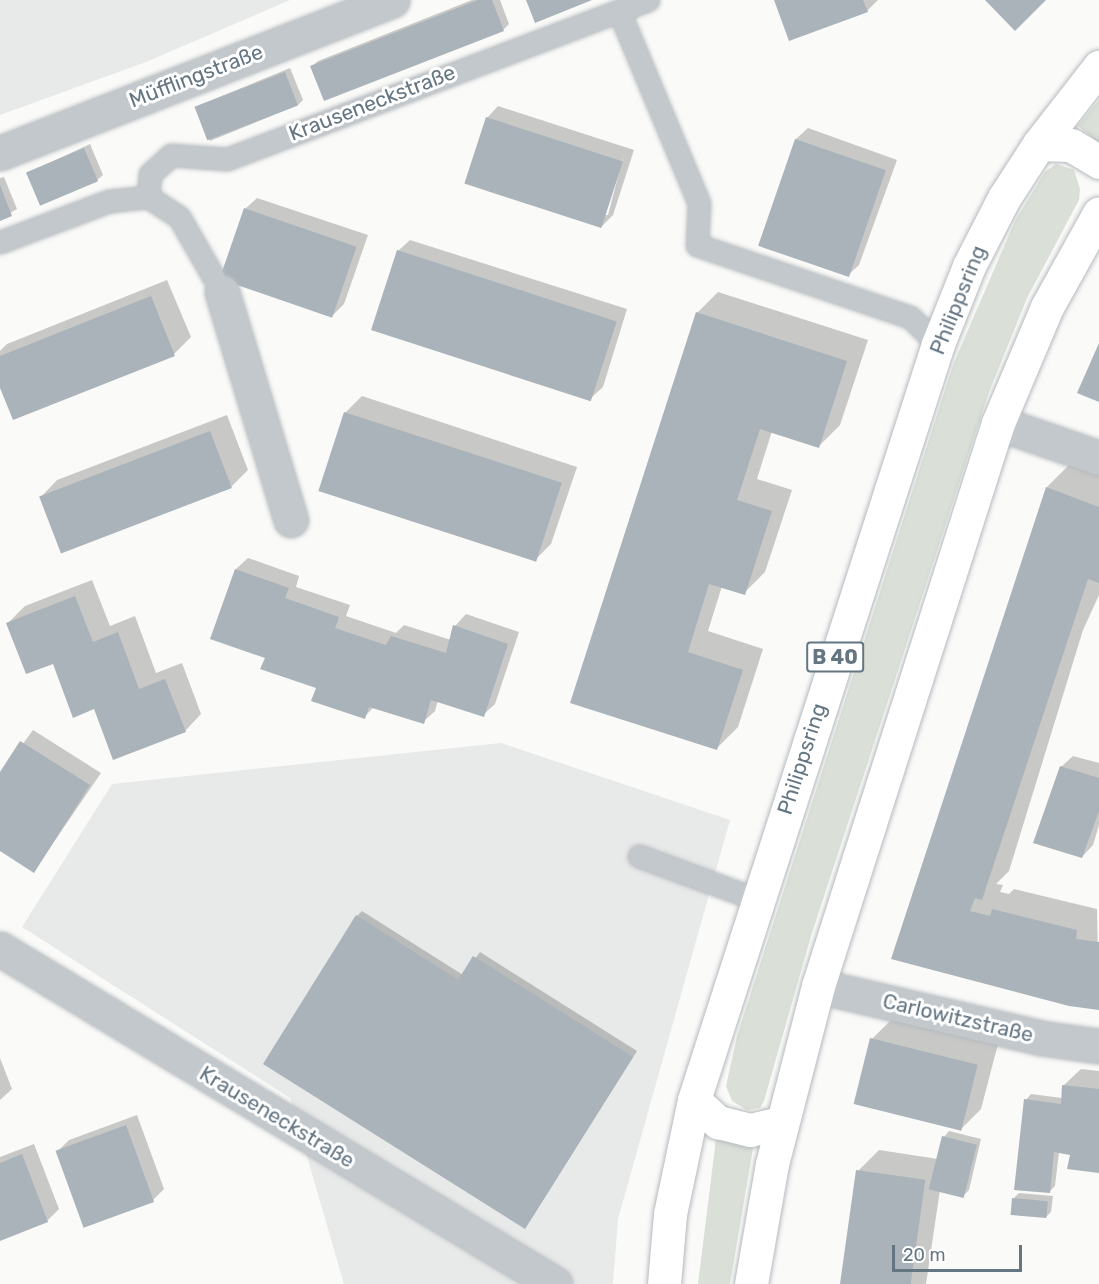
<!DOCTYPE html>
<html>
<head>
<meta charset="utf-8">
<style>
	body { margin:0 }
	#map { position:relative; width:1099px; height:1284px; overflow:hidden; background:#fafaf8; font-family:Rubik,sans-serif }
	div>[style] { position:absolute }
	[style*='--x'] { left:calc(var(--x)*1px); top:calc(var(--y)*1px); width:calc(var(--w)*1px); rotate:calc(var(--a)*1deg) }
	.built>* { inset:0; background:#e8e9e9 }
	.green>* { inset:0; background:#dadfd7 }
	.shadow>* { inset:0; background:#0003 }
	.building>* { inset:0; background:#aab3b9; transform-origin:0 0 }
	.roads { filter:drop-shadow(0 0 2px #b5babe) drop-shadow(0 0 2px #b5babe) }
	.service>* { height:21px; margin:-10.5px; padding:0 10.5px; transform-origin:10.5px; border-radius:10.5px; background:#c3c8cc }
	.minor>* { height:33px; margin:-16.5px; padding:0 16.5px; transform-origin:16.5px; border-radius:16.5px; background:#c3c8cc }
	.primary>* { height:33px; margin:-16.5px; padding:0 16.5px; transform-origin:16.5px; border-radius:16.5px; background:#fff }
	span { translate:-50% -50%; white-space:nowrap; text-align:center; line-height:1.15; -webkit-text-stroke:6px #fff; paint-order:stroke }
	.shield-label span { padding:2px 4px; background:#fff; border:2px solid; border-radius:4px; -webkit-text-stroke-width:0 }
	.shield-label { font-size:20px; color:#657683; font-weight:700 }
	.street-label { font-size:21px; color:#657683 }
	.scale { position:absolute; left:892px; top:1245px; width:130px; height:27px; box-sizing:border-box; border:3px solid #657683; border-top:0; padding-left:8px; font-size:18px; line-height:21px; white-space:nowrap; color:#657683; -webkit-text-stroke:4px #fff; paint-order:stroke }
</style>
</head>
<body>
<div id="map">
	<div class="built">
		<i style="clip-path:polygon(0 0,290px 0,146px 62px,0 115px)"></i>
		<i style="clip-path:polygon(501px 743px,730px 820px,618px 1219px,613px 1284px,344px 1284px,290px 1098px,22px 927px,112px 784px)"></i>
	</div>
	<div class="green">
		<i style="clip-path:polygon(1099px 100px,1099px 143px,1078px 126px)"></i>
		<i style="clip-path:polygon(1056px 164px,1074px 170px,1080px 189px,1079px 200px,1027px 298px,989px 392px,811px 936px,764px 1101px,760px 1108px,747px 1110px,732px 1101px,726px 1086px,737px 1036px,953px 365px,1015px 221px,1045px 172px)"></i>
		<i style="clip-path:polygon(716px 1139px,753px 1148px,730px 1284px,698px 1284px)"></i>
	</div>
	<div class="shadow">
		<i style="clip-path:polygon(472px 0,500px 0,509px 24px,503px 30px,312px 66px,318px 61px)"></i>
		<i style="clip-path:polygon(775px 0,878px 0,867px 11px)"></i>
		<i style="clip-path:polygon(290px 68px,303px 100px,298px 105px,210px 141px,197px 109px,202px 104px)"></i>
		<i style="clip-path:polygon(evenodd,498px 106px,634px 150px,613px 215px,602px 226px,487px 118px,498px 106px,624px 154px,608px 215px,605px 215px,624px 154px)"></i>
		<i style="clip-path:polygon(808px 128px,897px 160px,859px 265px,847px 276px,759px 244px,796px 139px)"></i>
		<i style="clip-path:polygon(90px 144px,103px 175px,97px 180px,28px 173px)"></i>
		<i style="clip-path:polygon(4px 177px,17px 209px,0 219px,0 178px)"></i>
		<i style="clip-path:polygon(257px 198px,368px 235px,344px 304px,333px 315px,245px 209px)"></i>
		<i style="clip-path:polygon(410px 240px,627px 309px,603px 387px,591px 398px,398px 251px)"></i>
		<i style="clip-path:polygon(167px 280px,191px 337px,174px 354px,0 384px,0 351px,7px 344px)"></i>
		<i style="clip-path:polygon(718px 292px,868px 340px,840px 425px,819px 446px,772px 431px,757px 479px,792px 490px,765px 572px,744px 593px,722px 586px,708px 631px,763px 649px,738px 727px,717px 748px,572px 702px,697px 313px)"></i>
		<i style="clip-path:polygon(362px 396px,577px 467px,551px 544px,534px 561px,345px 413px)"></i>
		<i style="clip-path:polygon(227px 415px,248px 470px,231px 487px,41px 497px,57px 480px)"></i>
		<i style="clip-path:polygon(1074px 460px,1099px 470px,1099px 595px,1083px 630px,1009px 871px,996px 884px,1003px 885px,1000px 892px,1009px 894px,1014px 889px,1097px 909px,1099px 1008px,1070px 1005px,893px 958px,1047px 487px)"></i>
		<i style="clip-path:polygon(248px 558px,299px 576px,296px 587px,350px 605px,346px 616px,396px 633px,404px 625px,451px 640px,455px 626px,466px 614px,519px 632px,495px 704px,483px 715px,438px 700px,435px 711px,423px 722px,374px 707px,364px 717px,266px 657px,236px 569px)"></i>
		<i style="clip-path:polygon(92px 580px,110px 626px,135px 616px,156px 673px,182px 663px,201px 714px,185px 731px,95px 708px,53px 662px,8px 623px,25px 606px)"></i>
		<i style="clip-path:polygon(33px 730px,101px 773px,34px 871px,0 849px,0 775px)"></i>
		<i style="clip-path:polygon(1073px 756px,1099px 763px,1099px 825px,1093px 845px,1082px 857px,1061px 767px)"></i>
		<i style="clip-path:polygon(362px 911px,463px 975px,480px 952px,637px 1051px,530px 1221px,357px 916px)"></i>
		<i style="clip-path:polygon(893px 1018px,998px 1044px,981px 1109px,960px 1130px,872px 1039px)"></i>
		<i style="clip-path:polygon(0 1058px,12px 1089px,0 1100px)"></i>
		<i style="clip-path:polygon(1081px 1069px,1099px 1071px,1099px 1171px,1071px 1154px,1059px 1152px,1055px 1186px,1049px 1192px,1026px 1100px,1031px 1094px,1062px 1098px,1064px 1085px)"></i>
		<i style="clip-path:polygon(137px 1115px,164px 1189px,153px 1200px,58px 1151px,69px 1140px)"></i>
		<i style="clip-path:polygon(949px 1131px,981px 1139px,969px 1190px,963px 1196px,940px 1190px,926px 1284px,841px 1284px,858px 1171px,879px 1150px,938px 1159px,944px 1137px)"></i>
		<i style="clip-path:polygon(34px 1144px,59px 1209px,47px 1221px,0 1239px,0 1157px)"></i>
		<i style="clip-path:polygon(1019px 1193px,1053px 1196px,1051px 1212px,1045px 1218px,1014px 1198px)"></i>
	</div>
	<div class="building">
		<i style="clip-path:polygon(478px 0,492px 0,504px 31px,324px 101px,310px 66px)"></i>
		<i style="clip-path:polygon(526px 0,592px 0,535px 23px)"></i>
		<i style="clip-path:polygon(774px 0,863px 0,868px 12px,789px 41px)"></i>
		<i style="clip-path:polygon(985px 0,1046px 0,1015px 31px)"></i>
		<i style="left:285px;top:72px;width:36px;height:97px;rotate:69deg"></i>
		<i style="left:486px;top:117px;width:144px;height:70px;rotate:18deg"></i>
		<i style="left:795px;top:139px;width:96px;height:113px;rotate:19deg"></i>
		<i style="left:84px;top:148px;width:36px;height:63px;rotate:67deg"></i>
		<i style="clip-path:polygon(0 185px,12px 216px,0 221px)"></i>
		<i style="left:244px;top:208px;width:119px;height:75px;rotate:19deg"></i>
		<i style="left:397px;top:250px;width:231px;height:84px;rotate:18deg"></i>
		<i style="clip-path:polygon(151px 296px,175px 356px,13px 420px,0 388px,0 356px)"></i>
		<i style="clip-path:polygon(696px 312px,847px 361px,819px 448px,760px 429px,737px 500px,772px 511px,745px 595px,709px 584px,688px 652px,743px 670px,717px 750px,570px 703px)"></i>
		<i style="clip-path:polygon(1099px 343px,1099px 402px,1077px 393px)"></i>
		<i style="left:344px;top:412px;width:229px;height:83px;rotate:18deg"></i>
		<i style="left:210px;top:431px;width:61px;height:183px;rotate:69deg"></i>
		<i style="clip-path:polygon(1046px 487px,1099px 507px,1099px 583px,1088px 579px,982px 900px,975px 898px,970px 911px,990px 916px,992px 909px,1077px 930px,1076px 939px,1099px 942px,1099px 1010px,1069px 1006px,891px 959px)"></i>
		<i style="clip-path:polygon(235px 569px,289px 588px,285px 598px,339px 617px,335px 628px,386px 645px,391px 636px,446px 653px,453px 625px,508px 644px,484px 717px,431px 700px,424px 724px,369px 707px,365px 719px,311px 701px,316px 688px,260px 669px,265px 658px,210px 639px)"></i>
		<i style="clip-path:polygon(75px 596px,93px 642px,118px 632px,139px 689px,165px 679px,186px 732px,113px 760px,94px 709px,73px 718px,53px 664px,26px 674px,6px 623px)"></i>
		<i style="clip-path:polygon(20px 741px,90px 785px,34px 873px,0 851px,0 772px)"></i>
		<i style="clip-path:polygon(1060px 766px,1099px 778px,1099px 811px,1082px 858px,1033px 843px)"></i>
		<i style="clip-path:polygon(356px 915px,458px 980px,473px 956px,633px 1057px,525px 1229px,263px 1064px)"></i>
		<i style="left:870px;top:1038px;width:111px;height:68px;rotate:14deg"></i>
		<i style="clip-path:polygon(1062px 1085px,1099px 1089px,1099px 1173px,1067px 1169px,1070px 1155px,1054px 1152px,1050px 1193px,1014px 1190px,1024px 1099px,1061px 1104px)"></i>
		<i style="left:126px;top:1125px;width:82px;height:75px;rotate:70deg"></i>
		<i style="left:942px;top:1136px;width:36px;height:55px;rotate:14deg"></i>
		<i style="clip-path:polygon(22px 1154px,48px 1222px,0 1241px,0 1163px)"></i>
		<i style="left:856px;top:1170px;width:70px;height:115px;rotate:8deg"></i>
		<i style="left:1012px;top:1198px;width:36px;height:17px;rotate:5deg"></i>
	</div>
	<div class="roads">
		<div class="service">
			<i style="--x:619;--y:11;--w:208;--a:67.4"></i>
			<i style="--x:699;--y:203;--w:42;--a:92.7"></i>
			<i style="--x:697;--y:245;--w:225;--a:18.7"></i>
			<i style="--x:910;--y:317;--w:39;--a:44"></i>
			<i style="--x:0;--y:242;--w:116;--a:-20.6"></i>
			<i style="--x:109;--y:201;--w:39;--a:-6"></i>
			<i style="--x:222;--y:292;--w:86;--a:-119.8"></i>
			<i style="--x:179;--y:217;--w:37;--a:-147"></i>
			<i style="--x:148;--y:197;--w:23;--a:-85"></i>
			<i style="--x:150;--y:174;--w:28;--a:-42"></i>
			<i style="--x:171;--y:155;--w:56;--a:4.1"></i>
			<i style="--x:227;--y:159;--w:450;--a:-20.7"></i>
			<i style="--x:639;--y:856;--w:125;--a:20.2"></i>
		</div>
		<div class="minor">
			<i style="--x:0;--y:153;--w:421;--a:-21.3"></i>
			<i style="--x:222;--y:292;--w:238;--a:73.2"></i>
			<i style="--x:998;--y:423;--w:107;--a:19.1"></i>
			<i style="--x:0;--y:949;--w:648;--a:31.12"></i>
			<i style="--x:818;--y:986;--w:229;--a:13.1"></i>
			<i style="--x:1041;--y:1038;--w:59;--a:7.9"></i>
		</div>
		<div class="primary">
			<i style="--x:1039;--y:144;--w:32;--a:2"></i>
			<i style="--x:1071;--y:145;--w:33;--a:31"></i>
			<i style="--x:694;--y:1100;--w:33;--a:43"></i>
			<i style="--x:718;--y:1122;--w:33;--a:14"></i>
			<i style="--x:750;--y:1130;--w:32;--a:-13"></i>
			<i style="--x:664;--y:1284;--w:70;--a:-85.1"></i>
			<i style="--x:670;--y:1214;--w:116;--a:-78.1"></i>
			<i style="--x:694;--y:1100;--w:794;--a:-72.11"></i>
			<i style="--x:938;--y:344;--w:84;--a:-68.3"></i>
			<i style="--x:969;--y:266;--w:76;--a:-62.8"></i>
			<i style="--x:1004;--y:198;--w:64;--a:-57.1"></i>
			<i style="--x:1039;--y:144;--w:98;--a:-52.1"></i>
			<i style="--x:751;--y:1284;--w:122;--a:-80.1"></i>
			<i style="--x:772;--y:1164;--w:184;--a:-75.5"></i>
			<i style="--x:818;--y:986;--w:591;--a:-72.27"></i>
			<i style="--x:998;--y:423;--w:126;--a:-67.1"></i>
			<i style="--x:1047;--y:307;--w:107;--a:-61"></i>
		</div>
	</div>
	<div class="shield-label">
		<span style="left:835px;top:657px">B 40</span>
	</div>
	<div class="street-label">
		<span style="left:196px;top:76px;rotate:-21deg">Müfflingstraße</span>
		<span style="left:372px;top:103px;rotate:-21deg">Krauseneckstraße</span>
		<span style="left:958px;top:300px;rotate:-68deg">Philippsring</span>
		<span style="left:802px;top:759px;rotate:-72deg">Philippsring</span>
		<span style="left:958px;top:1018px;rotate:13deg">Carlowitzstraße</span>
		<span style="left:277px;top:1117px;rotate:31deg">Krauseneckstraße</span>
	</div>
	<div class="scale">20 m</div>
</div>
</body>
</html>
